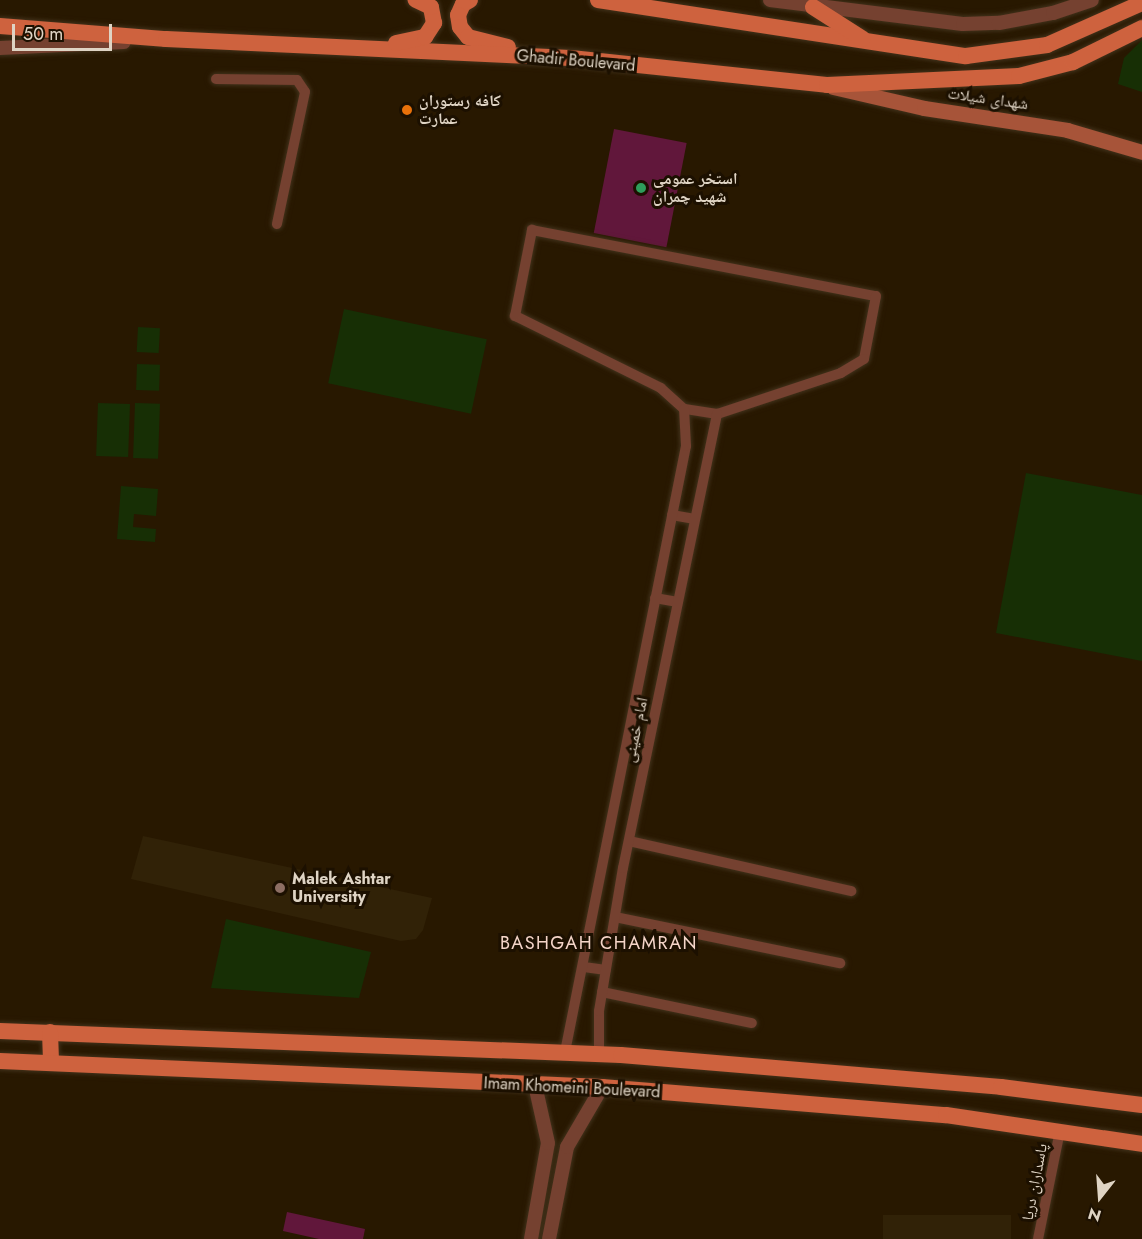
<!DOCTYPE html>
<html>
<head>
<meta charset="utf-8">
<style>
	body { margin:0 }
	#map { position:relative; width:1142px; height:1239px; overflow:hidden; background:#281800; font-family:Jost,"Noto Naskh Arabic",sans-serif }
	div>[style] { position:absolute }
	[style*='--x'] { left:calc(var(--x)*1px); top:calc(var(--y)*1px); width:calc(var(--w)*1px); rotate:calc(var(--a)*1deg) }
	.built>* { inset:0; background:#312207; transform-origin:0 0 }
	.green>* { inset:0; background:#172f05; transform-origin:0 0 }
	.building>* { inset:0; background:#61173b; transform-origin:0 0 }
	.roads { filter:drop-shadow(0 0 2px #42321b) drop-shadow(0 0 2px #42321b) }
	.minor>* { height:10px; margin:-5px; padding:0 5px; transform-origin:5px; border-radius:5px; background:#754130 }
	.tertiary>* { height:14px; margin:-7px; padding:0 7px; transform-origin:7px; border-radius:7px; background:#754130 }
	.secondary>* { height:15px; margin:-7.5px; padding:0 7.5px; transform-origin:7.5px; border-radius:7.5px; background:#a75439 }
	.primary>* { height:16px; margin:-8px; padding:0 8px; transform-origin:8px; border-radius:8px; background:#ce623e }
	.dots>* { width:16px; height:16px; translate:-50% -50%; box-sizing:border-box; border:3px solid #1c1000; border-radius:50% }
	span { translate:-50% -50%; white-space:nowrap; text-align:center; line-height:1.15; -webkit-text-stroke:6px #1c1000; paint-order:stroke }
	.street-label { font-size:16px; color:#dfd4c4 }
	.poi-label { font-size:16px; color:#dfd4c4; font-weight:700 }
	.left { translate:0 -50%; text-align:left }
	.neighbourhood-label { font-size:18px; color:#f5d5c8; letter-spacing:1.5px }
	.north { position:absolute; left:1070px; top:1167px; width:60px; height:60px; -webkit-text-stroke:4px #1c1000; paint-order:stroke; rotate:197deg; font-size:16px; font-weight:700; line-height:24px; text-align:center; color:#dfd4c4 }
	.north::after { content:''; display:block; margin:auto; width:21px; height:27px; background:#dfd4c4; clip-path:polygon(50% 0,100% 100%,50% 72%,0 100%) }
	.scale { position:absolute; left:12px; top:24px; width:100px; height:27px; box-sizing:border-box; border:3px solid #dfd4c4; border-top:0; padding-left:8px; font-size:18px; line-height:21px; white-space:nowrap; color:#dfd4c4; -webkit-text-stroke:4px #1c1000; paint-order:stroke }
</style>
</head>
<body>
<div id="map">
	<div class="built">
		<i style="clip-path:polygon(143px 836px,432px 898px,423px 930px,416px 939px,401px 941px,131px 879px)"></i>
		<i style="left:883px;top:1215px;width:128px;height:25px"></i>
	</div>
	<div class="green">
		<i style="clip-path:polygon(1142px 40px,1142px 92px,1118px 84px,1124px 58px)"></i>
		<i style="left:344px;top:309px;width:146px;height:76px;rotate:12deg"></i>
		<i style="left:138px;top:327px;width:22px;height:25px;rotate:3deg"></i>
		<i style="left:137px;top:364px;width:23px;height:26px;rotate:2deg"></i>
		<i style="left:98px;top:403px;width:32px;height:53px;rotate:2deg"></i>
		<i style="left:135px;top:403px;width:25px;height:55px;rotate:2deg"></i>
		<i style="clip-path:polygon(1026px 473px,1142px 495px,1142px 661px,996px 633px)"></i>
		<i style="clip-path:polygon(121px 486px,158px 489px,156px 516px,134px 514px,133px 527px,156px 529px,155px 542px,117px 539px)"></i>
		<i style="clip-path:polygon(226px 919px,371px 952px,359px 998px,211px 988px)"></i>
	</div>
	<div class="building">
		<i style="left:614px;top:129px;width:74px;height:106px;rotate:11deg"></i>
		<i style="clip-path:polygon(287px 1212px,365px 1229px,363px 1239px,319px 1239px,283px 1231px)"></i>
	</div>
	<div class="roads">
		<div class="minor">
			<i style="--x:216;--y:79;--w:81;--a:0.7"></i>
			<i style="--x:297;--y:80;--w:14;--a:56"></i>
			<i style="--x:305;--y:92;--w:135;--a:102"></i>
			<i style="--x:532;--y:230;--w:350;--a:10.9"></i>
			<i style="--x:876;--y:296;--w:64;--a:100.8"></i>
			<i style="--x:864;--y:359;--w:27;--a:149"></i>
			<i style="--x:841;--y:373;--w:131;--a:161.7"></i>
			<i style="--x:717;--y:414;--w:33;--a:-171"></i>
			<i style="--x:684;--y:409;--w:31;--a:-138"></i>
			<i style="--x:661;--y:388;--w:163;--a:-153.7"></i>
			<i style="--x:515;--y:316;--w:88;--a:-78.8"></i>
			<i style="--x:672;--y:515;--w:23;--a:10"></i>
			<i style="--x:655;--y:598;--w:23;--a:10"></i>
			<i style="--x:629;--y:841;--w:228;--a:12.7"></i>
			<i style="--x:615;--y:917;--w:230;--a:11.6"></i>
			<i style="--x:584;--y:967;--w:22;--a:8"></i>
			<i style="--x:602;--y:992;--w:153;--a:11.7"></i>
			<i style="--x:565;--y:1052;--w:618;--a:-78.71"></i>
			<i style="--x:686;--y:446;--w:37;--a:-93"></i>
			<i style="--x:599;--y:1054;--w:43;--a:-90"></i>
			<i style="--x:599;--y:1011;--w:145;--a:-80.5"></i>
			<i style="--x:623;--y:868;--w:464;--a:-78.3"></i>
			<i style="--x:1038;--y:1239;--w:110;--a:-78.5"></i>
		</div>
		<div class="tertiary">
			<i style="--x:770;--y:0;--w:194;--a:7.1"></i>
			<i style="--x:963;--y:24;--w:36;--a:-2"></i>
			<i style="--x:999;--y:23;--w:55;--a:-10.5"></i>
			<i style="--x:1053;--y:13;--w:41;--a:-18.4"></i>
			<i style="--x:0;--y:48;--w:124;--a:-2.8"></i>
			<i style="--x:531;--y:1239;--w:97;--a:-80"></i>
			<i style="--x:548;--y:1143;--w:59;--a:-102.6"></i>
			<i style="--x:549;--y:1239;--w:94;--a:-78.9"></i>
			<i style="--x:567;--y:1147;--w:69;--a:-59.7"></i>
		</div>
		<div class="secondary">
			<i style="--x:833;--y:87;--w:93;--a:13"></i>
			<i style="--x:924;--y:108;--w:145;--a:8.7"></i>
			<i style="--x:1067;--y:130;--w:78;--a:16.3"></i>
		</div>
		<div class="primary">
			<i style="--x:470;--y:0;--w:8;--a:150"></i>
			<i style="--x:463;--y:4;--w:12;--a:114"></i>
			<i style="--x:458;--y:15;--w:12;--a:81"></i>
			<i style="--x:460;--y:27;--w:13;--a:51"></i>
			<i style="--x:468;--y:37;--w:41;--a:14"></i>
			<i style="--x:598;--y:0;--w:372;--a:8.7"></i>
			<i style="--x:966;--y:56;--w:82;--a:-7.7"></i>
			<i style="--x:1047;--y:45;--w:104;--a:-23.9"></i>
			<i style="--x:813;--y:7;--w:59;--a:32.6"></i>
			<i style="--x:0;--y:26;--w:167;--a:4.5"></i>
			<i style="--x:166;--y:39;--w:405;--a:2.7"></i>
			<i style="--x:571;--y:58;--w:257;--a:6"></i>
			<i style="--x:827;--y:85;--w:192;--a:-2.7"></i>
			<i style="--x:1019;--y:76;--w:56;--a:-14.5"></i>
			<i style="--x:1073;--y:62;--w:77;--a:-26.2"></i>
			<i style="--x:396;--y:43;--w:30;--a:-12"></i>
			<i style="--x:425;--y:37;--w:17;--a:-57"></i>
			<i style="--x:434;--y:23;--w:16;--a:-101"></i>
			<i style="--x:431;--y:7;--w:17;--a:-155"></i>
			<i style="--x:0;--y:1031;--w:621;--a:2.21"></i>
			<i style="--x:621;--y:1055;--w:381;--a:4.8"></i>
			<i style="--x:1001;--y:1087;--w:142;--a:7.3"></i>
			<i style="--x:50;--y:1032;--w:31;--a:88"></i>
			<i style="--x:0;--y:1061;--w:603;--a:2.47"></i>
			<i style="--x:602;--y:1087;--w:345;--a:4.7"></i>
			<i style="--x:946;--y:1115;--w:198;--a:8.4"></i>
		</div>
	</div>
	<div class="dots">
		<i style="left:407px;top:110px;background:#e8710a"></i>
		<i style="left:641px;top:188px;background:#2e9e5b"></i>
		<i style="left:280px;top:888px;background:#8d6e63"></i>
	</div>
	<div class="street-label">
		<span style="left:576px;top:61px;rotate:5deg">Ghadir Boulevard</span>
		<span style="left:988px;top:99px;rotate:8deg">شهدای شیلات</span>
		<span style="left:636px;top:730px;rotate:-78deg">امام خمینی</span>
		<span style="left:572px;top:1088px;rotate:3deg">Imam Khomeini Boulevard</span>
		<span style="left:1035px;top:1182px;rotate:-79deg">پاسداران دریا</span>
	</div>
	<div class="poi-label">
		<span class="left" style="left:419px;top:110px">کافه رستوران<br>عمارت</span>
		<span class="left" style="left:653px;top:188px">استخر عمومی<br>شهید چمران</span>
		<span class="left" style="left:292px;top:888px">Malek Ashtar<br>University</span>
	</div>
	<div class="neighbourhood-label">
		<span style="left:599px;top:943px">BASHGAH CHAMRAN</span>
	</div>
	<div class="north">N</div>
	<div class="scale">50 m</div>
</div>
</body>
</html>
